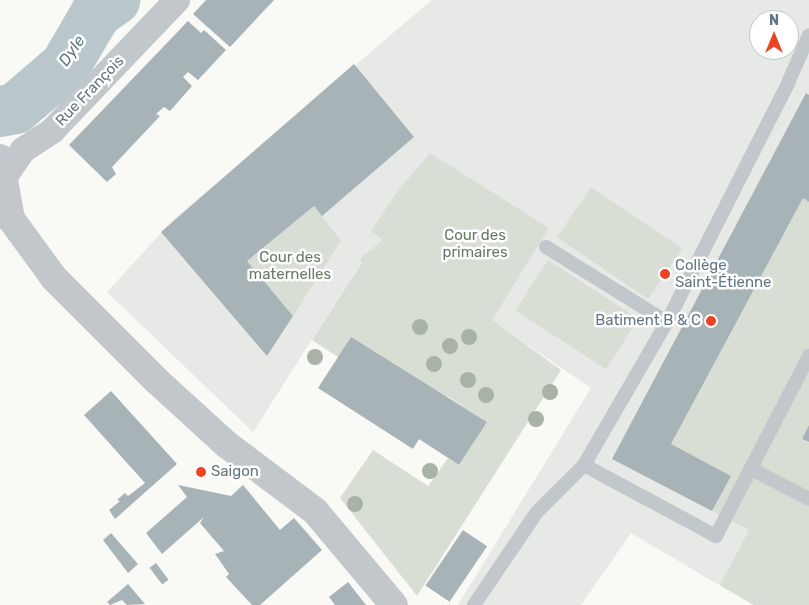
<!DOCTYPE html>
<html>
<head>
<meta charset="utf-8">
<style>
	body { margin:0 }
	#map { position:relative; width:809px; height:605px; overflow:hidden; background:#f9f9f6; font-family:Rubik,sans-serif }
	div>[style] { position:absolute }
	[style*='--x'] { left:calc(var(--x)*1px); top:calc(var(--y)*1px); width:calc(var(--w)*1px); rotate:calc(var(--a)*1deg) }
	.built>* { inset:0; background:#e7e9e7 }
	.green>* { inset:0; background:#d9ded5; transform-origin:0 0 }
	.river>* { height:51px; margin:-25.5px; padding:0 25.5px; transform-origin:25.5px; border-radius:25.5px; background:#b9c7ca }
	.building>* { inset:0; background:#a8b3b8; transform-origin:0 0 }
	.service>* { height:14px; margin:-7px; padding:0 7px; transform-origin:7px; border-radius:7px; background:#c2c7cb }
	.minor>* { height:26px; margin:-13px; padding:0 13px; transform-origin:13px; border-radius:13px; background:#c2c7cb }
	.tertiary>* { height:28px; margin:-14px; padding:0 14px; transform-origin:14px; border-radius:14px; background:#c2c7cb }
	.trees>* { width:16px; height:16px; margin:-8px; border-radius:50%; background:#a9b3a5 }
	.dots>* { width:14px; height:14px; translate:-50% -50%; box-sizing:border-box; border:2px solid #fff; border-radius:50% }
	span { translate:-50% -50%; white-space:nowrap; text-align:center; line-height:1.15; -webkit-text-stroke:5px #fff; paint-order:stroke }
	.street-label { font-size:15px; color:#627783 }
	.park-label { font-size:15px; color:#687a62 }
	.poi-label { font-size:15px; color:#627783 }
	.left { translate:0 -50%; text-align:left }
	.right { translate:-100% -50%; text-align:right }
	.water-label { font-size:16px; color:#5e767d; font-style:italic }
	.north { position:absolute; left:749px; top:10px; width:50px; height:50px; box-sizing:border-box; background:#fff; border:1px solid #c0c9cd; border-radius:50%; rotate:0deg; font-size:14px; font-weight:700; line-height:20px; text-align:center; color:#627783 }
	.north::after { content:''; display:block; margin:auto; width:18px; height:22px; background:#ec4323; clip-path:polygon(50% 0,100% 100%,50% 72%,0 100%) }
</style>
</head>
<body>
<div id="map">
	<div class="built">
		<i style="clip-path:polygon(evenodd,432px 0,809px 0,809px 605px,753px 605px,631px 533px,581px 605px,458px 605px,591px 388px,492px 321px,360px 259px,362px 261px,253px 432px,107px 292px,174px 219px,432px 0,759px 20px,789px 20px,789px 50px,759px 50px,759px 20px)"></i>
	</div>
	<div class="green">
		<i style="clip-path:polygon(430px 153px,549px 228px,492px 320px,561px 370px,417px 596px,340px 498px,373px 450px,428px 486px,448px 458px,459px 465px,487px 422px,447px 396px,445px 398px,338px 357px,312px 340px,362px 262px,359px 259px,383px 240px,371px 231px,396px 193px)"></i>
		<i style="left:591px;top:187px;width:110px;height:61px;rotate:34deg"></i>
		<i style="clip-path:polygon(803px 198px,809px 202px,809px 424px,802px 439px,809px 443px,809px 605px,754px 605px,720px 585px,749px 530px,712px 511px,731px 476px,671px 444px)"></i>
		<i style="clip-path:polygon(314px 206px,341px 241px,293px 316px,247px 261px)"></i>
		<i style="left:548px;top:260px;width:108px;height:60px;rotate:33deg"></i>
	</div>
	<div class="river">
		<i style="--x:0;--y:111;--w:15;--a:-11"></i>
		<i style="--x:15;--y:108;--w:66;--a:-40.7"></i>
		<i style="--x:65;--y:65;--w:61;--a:-59.7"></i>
		<i style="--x:96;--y:12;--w:22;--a:-34"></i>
	</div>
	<div class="building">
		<i style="clip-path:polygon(206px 0,274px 0,230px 47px,193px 14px)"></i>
		<i style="clip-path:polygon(188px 21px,201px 33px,204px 30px,226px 50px,198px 80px,188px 72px,183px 77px,192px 86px,170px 111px,164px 107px,156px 114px,160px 116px,112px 167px,116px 174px,107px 182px,69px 145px)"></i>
		<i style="clip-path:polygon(354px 64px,414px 137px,322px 216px,314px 206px,247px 261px,293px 316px,267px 356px,161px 232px)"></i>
		<i style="clip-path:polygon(806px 93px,809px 95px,809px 202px,803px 198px,671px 444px,731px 476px,712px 511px,612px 459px)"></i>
		<i style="clip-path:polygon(351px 337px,487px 422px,459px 465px,419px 439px,413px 449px,318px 388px)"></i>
		<i style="clip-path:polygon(111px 391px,177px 464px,115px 519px,109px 510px,120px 501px,117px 500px,125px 493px,128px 496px,145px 483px,84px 415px)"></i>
		<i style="clip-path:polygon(809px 425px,809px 442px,802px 439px)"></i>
		<i style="clip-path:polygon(178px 485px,231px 496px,243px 485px,280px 530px,294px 518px,322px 550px,260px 605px,252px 605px,226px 577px,229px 574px,215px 554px,224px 551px,200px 523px,204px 517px,162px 554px,146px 533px,187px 497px)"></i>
		<i style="left:463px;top:530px;width:29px;height:67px;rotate:34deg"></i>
		<i style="clip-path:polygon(111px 533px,138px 564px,128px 573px,103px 540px)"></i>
		<i style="left:156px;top:563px;width:21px;height:8px;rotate:53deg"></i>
		<i style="clip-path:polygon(348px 582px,366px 605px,335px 605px,329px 597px)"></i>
		<i style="clip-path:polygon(128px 584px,145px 604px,127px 605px,122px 600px,110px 605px,107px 602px)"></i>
	</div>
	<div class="service">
		<i style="--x:546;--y:247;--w:142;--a:31.8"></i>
		<i style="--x:584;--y:465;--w:150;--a:28.3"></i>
		<i style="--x:716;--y:536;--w:203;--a:-62.7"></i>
		<i style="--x:751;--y:469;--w:65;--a:27.3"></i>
		<i style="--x:474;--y:605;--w:112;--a:-55.9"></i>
		<i style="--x:537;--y:512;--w:66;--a:-45"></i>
		<i style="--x:584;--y:465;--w:165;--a:-59.9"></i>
		<i style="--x:667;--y:322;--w:268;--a:-63.1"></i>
		<i style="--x:788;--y:83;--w:52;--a:-66.4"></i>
	</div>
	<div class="minor">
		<i style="--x:0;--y:184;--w:41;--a:-55.9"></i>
		<i style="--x:23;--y:150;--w:35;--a:-33"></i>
		<i style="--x:52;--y:131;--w:181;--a:-46.3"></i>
	</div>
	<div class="tertiary">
		<i style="--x:0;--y:158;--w:62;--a:79.8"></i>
		<i style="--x:11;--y:219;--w:73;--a:53.9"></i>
		<i style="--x:54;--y:278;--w:146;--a:45"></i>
		<i style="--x:157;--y:381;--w:93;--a:42.4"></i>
		<i style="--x:226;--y:444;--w:111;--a:37"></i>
		<i style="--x:315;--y:511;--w:123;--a:50"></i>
	</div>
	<div class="trees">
		<i style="left:420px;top:327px"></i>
		<i style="left:469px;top:337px"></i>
		<i style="left:450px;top:346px"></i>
		<i style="left:315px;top:357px"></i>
		<i style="left:434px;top:364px"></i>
		<i style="left:468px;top:380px"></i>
		<i style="left:550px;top:392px"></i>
		<i style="left:486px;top:395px"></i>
		<i style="left:536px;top:419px"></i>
		<i style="left:430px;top:471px"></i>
		<i style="left:355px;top:504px"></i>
	</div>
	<div class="dots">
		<i style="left:665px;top:274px;background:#ec4323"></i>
		<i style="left:711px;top:321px;background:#ec4323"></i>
		<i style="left:201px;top:472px;background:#ec4323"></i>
	</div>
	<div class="street-label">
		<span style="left:90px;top:91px;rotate:-46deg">Rue François</span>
	</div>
	<div class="park-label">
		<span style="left:475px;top:244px">Cour des<br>primaires</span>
		<span style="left:290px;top:266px">Cour des<br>maternelles</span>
	</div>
	<div class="poi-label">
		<span class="left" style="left:675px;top:274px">Collège<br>Saint-Étienne</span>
		<span class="right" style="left:701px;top:321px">Batiment B &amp; C</span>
		<span class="left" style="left:211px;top:472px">Saigon</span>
	</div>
	<div class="water-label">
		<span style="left:72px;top:51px;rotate:-56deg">Dyle</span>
	</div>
	<div class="north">N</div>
</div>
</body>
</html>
